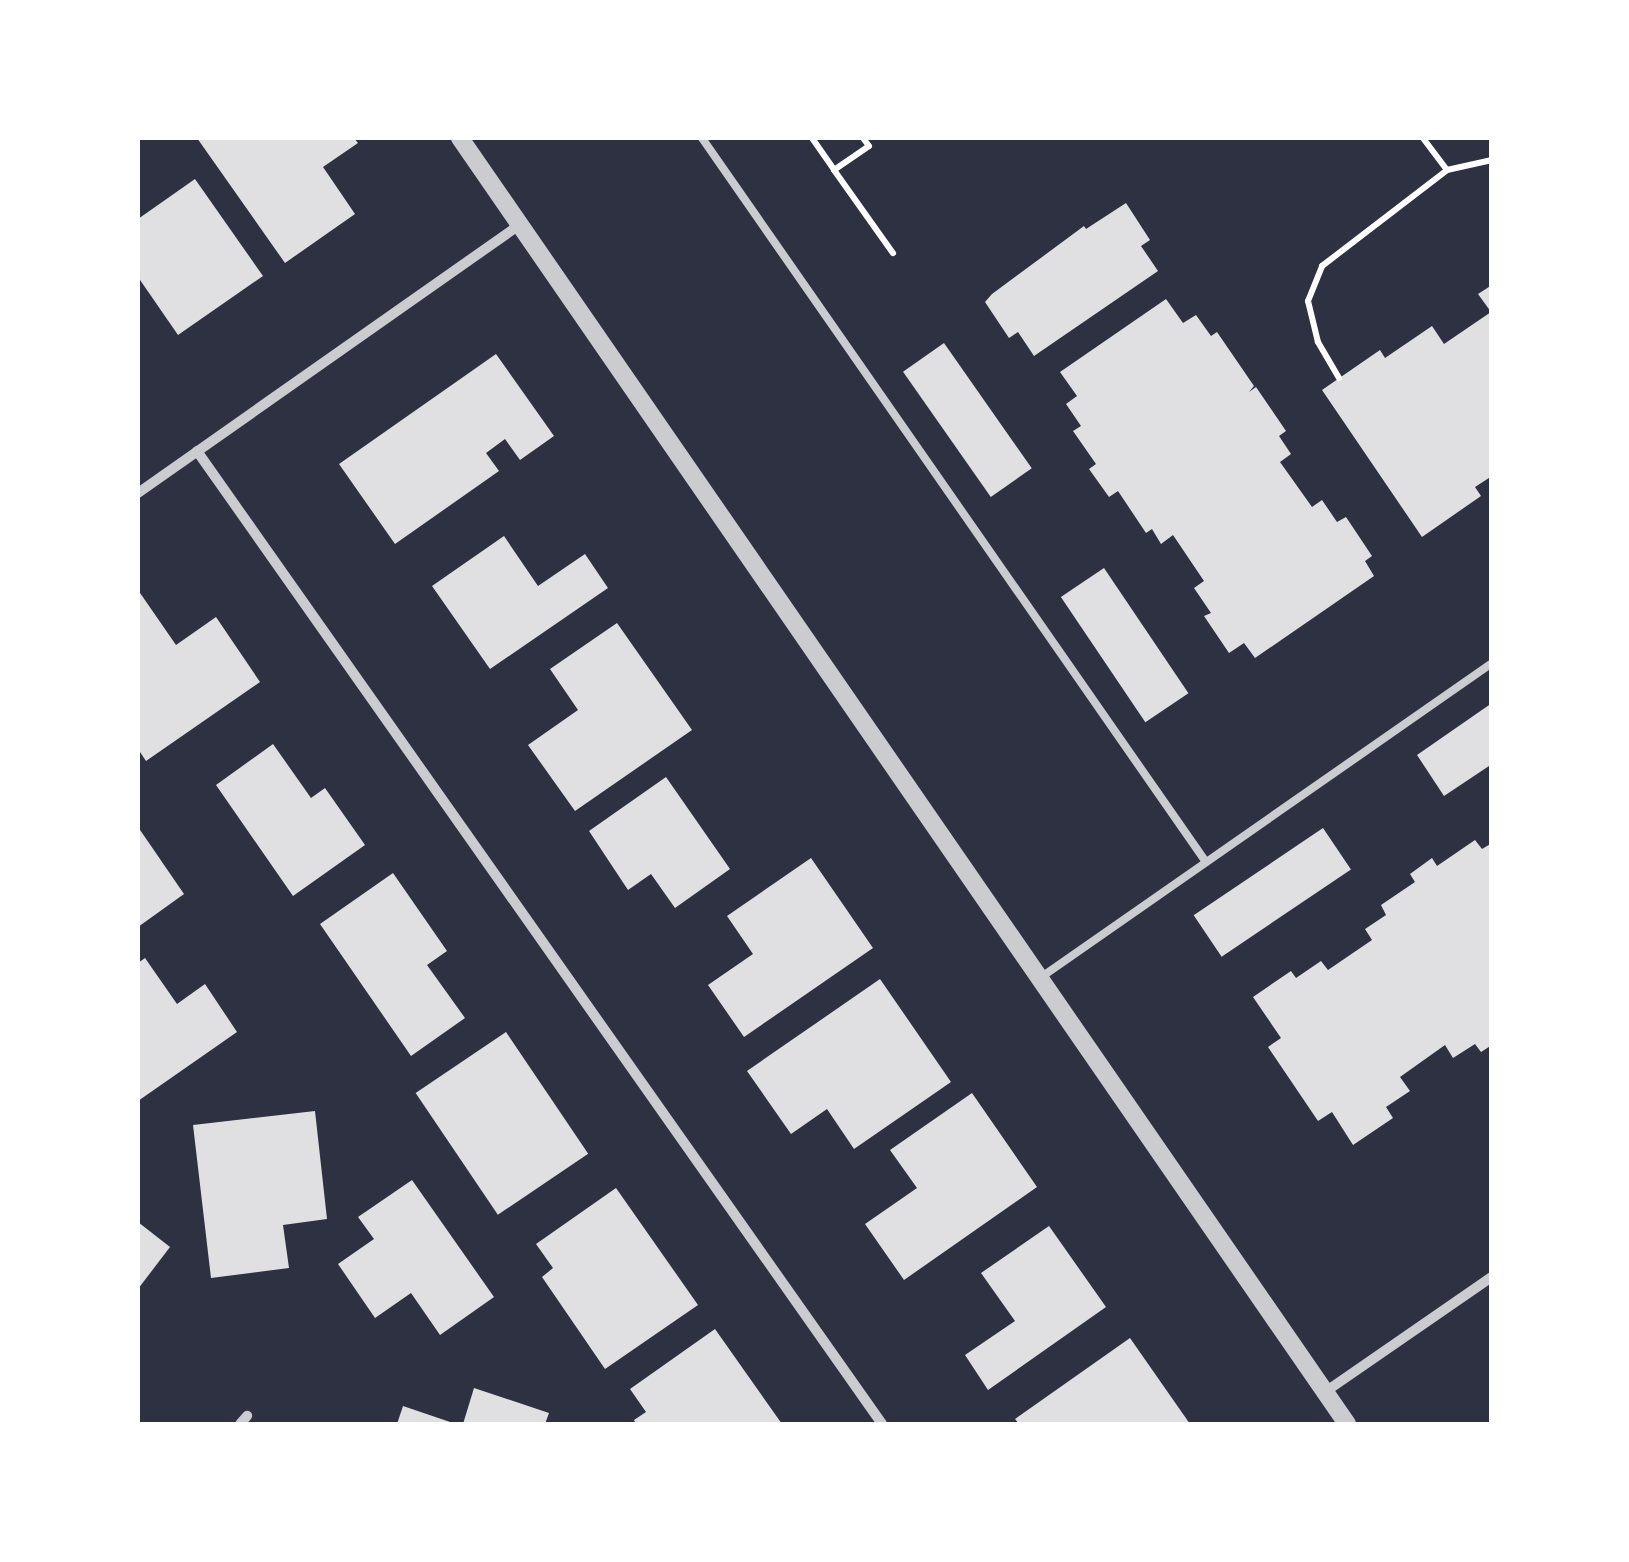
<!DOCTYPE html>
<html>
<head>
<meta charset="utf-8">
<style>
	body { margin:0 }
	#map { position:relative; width:1629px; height:1562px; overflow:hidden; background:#2d3142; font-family:"IBM Plex Serif",serif }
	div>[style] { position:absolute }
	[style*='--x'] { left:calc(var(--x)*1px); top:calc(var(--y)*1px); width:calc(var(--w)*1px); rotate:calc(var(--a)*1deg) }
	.building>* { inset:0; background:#e0e0e3; transform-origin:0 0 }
	.path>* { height:6px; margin:-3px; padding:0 3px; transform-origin:3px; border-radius:3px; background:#fff }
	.service>* { height:8px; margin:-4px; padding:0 4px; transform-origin:4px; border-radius:4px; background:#caccd0 }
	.minor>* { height:10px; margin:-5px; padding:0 5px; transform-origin:5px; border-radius:5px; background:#caccd0 }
	.tertiary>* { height:18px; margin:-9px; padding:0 9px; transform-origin:9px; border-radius:9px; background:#caccd0 }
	span { translate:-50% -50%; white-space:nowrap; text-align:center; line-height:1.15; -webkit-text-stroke:8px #fff; paint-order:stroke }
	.frame { position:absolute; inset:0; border:140px solid #fff; pointer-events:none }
</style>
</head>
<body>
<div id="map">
	<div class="building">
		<i style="clip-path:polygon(197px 138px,354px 138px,358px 143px,323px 167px,355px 214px,285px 263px)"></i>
		<i style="clip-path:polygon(195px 179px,263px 276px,178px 335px,138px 277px,138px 219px)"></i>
		<i style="clip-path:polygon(1126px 203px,1150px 240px,1141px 246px,1158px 271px,1034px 356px,1018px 332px,1009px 338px,985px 302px,992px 294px,1084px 226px,1086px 229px)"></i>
		<i style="clip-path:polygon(1492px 285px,1492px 476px,1475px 487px,1481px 496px,1422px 537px,1322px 390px,1380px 350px,1385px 358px,1432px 326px,1444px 344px,1491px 312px,1478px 294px)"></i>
		<i style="clip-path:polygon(1166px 299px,1183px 323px,1196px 315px,1211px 336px,1217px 332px,1254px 386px,1249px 392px,1256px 387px,1286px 431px,1279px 436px,1291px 454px,1280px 462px,1312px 507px,1322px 500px,1337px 522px,1346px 517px,1372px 556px,1365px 561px,1374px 576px,1255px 658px,1244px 643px,1229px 653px,1204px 616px,1211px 613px,1194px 588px,1204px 581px,1173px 535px,1161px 544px,1152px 529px,1146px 533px,1118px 491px,1109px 497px,1089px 469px,1096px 464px,1073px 431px,1081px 426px,1066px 404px,1077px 396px,1060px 372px)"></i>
		<i style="left:944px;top:343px;width:153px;height:50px;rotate:55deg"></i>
		<i style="clip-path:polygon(496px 354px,554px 436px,520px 460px,505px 439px,486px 453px,499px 471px,395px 544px,339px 464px)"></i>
		<i style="clip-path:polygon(504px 536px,538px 586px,585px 554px,608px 588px,490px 669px,432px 586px)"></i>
		<i style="left:1104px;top:568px;width:151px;height:52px;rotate:56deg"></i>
		<i style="clip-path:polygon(138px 590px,176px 645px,216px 617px,260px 682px,146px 761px,138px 749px)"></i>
		<i style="clip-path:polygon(617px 623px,692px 730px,575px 811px,528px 745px,578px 710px,550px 669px)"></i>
		<i style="clip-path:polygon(1492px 703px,1492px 764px,1444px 796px,1417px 755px)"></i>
		<i style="clip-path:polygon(273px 744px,311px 798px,325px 788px,365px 845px,293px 896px,216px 785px)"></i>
		<i style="clip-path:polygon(666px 777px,730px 869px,675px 908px,651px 874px,628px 890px,589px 831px)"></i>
		<i style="clip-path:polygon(138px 827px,184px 894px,138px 927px)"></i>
		<i style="left:1323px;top:828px;width:50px;height:156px;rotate:56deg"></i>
		<i style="clip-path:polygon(1475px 840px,1482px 849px,1492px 843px,1492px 1045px,1481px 1052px,1475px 1044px,1453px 1058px,1445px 1045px,1400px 1077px,1410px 1091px,1386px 1107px,1393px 1118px,1353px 1145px,1332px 1112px,1318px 1121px,1268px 1047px,1281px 1038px,1253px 997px,1291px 971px,1296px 978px,1321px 961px,1328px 970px,1372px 940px,1365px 929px,1386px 915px,1381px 905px,1415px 882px,1410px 874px,1432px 858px,1437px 866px)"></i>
		<i style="clip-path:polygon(811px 858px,873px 948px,744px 1037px,708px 985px,753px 954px,727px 916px)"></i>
		<i style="clip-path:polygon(393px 873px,447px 951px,427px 965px,465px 1018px,411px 1056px,320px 924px)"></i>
		<i style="clip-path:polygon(145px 958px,177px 1004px,205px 984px,237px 1032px,138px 1101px,138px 963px)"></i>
		<i style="clip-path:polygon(880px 979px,951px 1082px,854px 1149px,827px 1109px,791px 1134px,747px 1071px)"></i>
		<i style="left:506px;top:1032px;width:147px;height:109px;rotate:56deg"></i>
		<i style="clip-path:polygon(972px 1093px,1037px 1187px,904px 1280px,865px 1224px,917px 1188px,890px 1150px)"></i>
		<i style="clip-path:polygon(315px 1111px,327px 1219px,283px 1225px,289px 1268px,211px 1278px,193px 1125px)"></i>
		<i style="clip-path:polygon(412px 1180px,494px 1297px,440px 1335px,411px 1293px,375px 1318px,338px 1264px,374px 1239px,358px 1217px)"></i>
		<i style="clip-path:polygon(616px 1188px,698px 1305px,605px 1369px,542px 1277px,553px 1268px,536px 1244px)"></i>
		<i style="clip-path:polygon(138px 1222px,170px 1247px,138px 1289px)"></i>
		<i style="clip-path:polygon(1049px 1226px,1106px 1307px,988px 1390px,965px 1355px,1015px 1321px,981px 1273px)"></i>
		<i style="clip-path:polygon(715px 1329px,782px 1424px,636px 1424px,634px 1420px,646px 1412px,630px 1389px)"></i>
		<i style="clip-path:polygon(1130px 1338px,1190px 1424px,1019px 1424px,1015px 1419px)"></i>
		<i style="clip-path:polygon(474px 1388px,549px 1413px,545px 1424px,463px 1424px)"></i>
		<i style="clip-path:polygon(403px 1406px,456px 1424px,397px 1424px)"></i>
	</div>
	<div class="path">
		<i style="--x:812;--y:138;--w:39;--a:55"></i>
		<i style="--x:834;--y:170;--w:42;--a:-34.4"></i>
		<i style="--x:869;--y:146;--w:10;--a:-127"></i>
		<i style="--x:834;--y:170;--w:102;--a:54.6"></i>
		<i style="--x:1447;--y:170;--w:46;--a:-12.5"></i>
		<i style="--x:1339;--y:378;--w:42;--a:-120.3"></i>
		<i style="--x:1318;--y:342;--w:42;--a:-103.7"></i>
		<i style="--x:1308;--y:301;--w:38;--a:-68"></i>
		<i style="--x:1322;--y:266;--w:158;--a:-37.5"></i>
		<i style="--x:1447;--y:170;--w:40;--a:-127"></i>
	</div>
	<div class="service">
		<i style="--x:702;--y:138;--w:882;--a:55.16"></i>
		<i style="--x:1040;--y:978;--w:551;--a:-34.87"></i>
	</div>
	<div class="minor">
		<i style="--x:197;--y:451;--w:1190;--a:54.85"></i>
		<i style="--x:138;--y:493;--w:467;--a:-35.1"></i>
		<i style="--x:1325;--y:1392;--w:203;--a:-34.6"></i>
		<i style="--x:240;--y:1424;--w:11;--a:-49"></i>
	</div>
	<div class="tertiary">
		<i style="--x:460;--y:138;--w:1562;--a:55.4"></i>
	</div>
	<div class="frame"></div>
</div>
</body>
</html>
